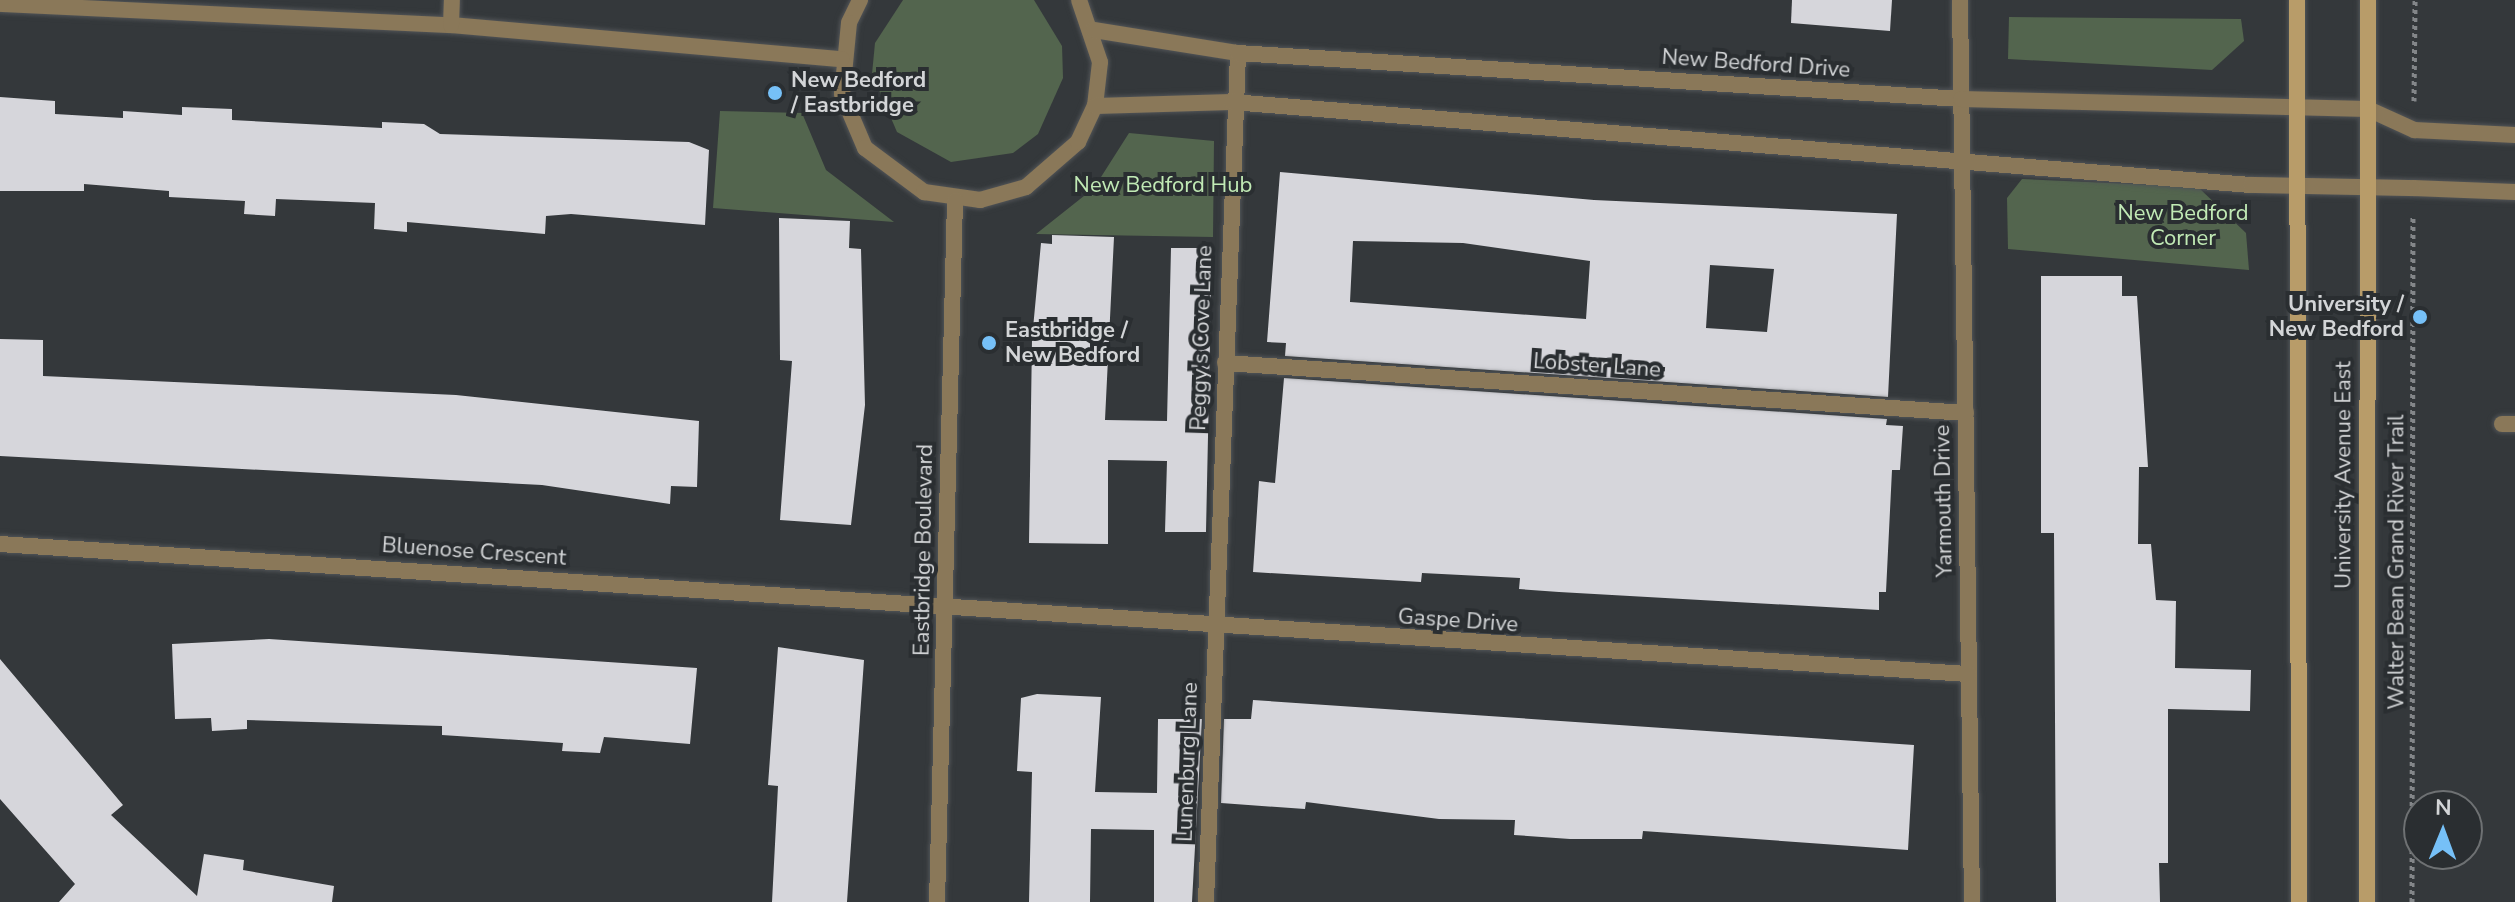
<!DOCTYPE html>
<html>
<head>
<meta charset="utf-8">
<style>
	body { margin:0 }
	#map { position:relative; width:2515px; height:902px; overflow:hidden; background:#34383b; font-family:"Nunito Sans",sans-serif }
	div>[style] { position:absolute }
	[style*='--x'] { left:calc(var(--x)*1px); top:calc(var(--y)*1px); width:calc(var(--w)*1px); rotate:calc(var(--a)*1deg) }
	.green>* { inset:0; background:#53654e }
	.building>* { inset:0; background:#d6d6db }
	.path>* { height:5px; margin-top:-2.5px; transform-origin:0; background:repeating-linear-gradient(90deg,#838689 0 4px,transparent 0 8px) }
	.roads { filter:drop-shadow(0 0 2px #515457) drop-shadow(0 0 2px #515457) }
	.lane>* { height:16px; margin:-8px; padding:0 8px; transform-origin:8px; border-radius:8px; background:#8a7859 }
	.street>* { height:16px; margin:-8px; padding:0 8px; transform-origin:8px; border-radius:8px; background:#8a7859 }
	.secondary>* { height:16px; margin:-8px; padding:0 8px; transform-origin:8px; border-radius:8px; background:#b89c69 }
	.dots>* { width:22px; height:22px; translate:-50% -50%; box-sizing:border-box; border:4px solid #2a2e31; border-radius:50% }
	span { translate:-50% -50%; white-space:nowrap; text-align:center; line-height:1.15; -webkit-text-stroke:8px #2a2e31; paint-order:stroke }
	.street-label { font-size:22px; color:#d3d5d7 }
	.poi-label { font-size:22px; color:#d3d5d7; font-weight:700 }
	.left { translate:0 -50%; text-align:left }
	.right { translate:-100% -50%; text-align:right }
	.park-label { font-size:22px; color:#c1eab5 }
	.north { position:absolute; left:2403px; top:790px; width:80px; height:80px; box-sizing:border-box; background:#2a2e31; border:2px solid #6e7173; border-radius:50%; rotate:1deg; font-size:22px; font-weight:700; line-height:32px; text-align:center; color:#d3d5d7 }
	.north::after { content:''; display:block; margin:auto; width:28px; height:36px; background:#76c0f7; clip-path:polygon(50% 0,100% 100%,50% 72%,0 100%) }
</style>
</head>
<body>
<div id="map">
	<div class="green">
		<i style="clip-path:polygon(903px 0,1034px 0,1062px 46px,1063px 78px,1038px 134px,1013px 153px,951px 162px,897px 132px,872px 74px,875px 43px)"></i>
		<i style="clip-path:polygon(2009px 17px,2241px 19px,2244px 41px,2212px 70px,2008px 59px)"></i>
		<i style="clip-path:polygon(720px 111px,802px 113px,826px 170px,894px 222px,713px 208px)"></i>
		<i style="clip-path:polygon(1129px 133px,1214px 141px,1213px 237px,1036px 234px,1094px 188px)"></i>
		<i style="clip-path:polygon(2022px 179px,2198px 187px,2246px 233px,2249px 270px,2008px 249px,2007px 198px)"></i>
	</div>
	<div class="building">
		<i style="clip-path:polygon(1792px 0,1892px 0,1890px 31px,1791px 23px)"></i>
		<i style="clip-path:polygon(0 97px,55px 101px,55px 114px,123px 118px,123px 111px,182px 115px,182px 107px,232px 109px,232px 120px,382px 128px,382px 122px,424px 124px,440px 134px,689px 142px,709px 150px,705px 225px,571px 214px,546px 216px,545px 234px,407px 222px,407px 232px,374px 229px,375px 203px,276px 199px,275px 216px,244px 214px,245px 201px,169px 197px,169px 191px,84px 184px,84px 191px,0 191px)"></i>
		<i style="clip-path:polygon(evenodd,1280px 172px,1594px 200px,1897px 214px,1888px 397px,1285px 356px,1286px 343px,1267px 342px,1280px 172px,1353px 241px,1463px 243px,1590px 261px,1586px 319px,1350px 302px,1353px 241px,1280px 172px,1710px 265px,1774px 269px,1767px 332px,1706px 328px,1710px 265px)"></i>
		<i style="clip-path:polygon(779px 218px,850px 221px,849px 248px,861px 249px,865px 405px,851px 525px,780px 520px,792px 361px,780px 360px)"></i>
		<i style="clip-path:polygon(1052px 235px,1114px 237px,1105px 420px,1167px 421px,1171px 248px,1212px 248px,1206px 532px,1165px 532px,1167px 461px,1108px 460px,1108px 544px,1029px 543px,1032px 339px,1041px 243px,1052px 244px)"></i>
		<i style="clip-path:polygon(2041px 276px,2122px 276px,2122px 296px,2137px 296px,2148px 467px,2139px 467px,2138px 544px,2151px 544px,2156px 600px,2176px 601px,2175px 668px,2251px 670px,2250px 711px,2168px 709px,2168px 863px,2159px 863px,2160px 902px,2056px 902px,2054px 533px,2041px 533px)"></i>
		<i style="clip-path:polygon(0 339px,43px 340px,43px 376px,456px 395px,699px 421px,697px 487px,671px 486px,670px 504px,542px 485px,0 456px)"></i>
		<i style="clip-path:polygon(1284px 378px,1887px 419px,1886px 425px,1903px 426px,1900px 470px,1892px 470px,1886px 592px,1879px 592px,1879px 610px,1559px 592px,1519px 589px,1520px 578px,1422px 573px,1421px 582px,1253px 572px,1259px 481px,1275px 483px)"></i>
		<i style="clip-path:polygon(269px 639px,697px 668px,690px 744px,604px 737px,600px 753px,562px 751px,563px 743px,442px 735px,442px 726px,247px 720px,247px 729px,212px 731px,211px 718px,175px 719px,172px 644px)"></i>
		<i style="clip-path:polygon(778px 647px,864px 660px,847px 902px,772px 902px,778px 786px,768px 785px)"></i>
		<i style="clip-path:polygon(0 659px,123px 805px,111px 815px,197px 896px,204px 854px,244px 860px,243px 870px,334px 886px,332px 902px,59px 902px,75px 884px,0 799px)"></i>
		<i style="clip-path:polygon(1037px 694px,1101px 697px,1095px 792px,1157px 793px,1158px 719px,1202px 719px,1192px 902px,1154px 902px,1154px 830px,1091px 829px,1090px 902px,1029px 902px,1032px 772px,1017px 771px,1021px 698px)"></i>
		<i style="clip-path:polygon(1253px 700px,1914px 745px,1908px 850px,1643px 831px,1642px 839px,1570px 839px,1514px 835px,1515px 820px,1439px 819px,1306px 802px,1305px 809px,1221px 803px,1224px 719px,1251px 719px)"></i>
	</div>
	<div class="path">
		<i style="--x:2414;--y:101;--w:101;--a:-89.4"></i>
		<i style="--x:2412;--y:902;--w:687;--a:-89.92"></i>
	</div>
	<div class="roads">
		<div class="lane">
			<i style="--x:2414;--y:130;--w:101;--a:2.8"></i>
			<i style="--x:2413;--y:188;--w:102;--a:2.2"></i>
			<i style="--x:1225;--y:363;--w:743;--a:3.86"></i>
			<i style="--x:2502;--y:424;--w:13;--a:0"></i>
			<i style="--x:1206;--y:902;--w:850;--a:-87.84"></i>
		</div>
		<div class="street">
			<i style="--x:860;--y:0;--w:25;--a:116"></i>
			<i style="--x:849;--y:23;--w:71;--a:95.6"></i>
			<i style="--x:842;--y:94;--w:59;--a:66.9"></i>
			<i style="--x:865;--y:148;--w:74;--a:36.7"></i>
			<i style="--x:924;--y:192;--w:57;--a:8.1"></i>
			<i style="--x:980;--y:200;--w:48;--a:-15.8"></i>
			<i style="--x:1026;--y:187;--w:69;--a:-40.9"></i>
			<i style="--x:1078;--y:142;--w:40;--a:-65"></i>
			<i style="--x:1095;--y:106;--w:44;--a:-83.5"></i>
			<i style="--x:1100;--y:62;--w:65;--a:-108.7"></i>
			<i style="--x:1960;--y:0;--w:902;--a:89.24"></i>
			<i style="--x:0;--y:4;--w:451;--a:2.7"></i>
			<i style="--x:451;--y:25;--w:392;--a:5"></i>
			<i style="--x:451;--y:25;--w:25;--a:-88"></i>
			<i style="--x:1094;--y:30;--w:146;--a:9.1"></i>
			<i style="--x:1238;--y:53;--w:724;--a:3.64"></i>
			<i style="--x:1961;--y:99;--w:407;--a:1.4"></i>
			<i style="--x:2368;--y:109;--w:51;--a:24.5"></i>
			<i style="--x:1095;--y:106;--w:137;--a:-1.7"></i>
			<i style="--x:1232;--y:102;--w:1022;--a:4.66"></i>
			<i style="--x:2251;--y:185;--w:162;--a:1.1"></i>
			<i style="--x:0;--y:544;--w:1973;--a:3.78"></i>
			<i style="--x:937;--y:902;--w:702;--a:-88.53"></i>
		</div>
		<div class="secondary">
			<i style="--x:2297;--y:0;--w:902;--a:89.87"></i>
			<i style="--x:2367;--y:902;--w:902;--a:-89.94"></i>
		</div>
	</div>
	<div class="dots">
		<i style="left:775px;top:93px;background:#76c0f7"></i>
		<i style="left:2420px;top:317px;background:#76c0f7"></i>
		<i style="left:989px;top:343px;background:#76c0f7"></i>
	</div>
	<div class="street-label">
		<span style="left:1756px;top:64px;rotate:4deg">New Bedford Drive</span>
		<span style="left:1202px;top:338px;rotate:-88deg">Peggy's Cove Lane</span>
		<span style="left:1597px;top:366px;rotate:4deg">Lobster Lane</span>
		<span style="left:2344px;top:475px;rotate:-90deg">University Avenue East</span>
		<span style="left:1944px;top:501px;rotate:-91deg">Yarmouth Drive</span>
		<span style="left:924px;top:550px;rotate:-89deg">Eastbridge Boulevard</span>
		<span style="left:474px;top:552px;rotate:4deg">Bluenose Crescent</span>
		<span style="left:2397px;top:562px;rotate:-90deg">Walter Bean Grand River Trail</span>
		<span style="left:1458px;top:621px;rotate:4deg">Gaspe Drive</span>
		<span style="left:1188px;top:762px;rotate:-88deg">Lunenburg Lane</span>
	</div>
	<div class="poi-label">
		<span class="left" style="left:791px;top:93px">New Bedford<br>/ Eastbridge</span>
		<span class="right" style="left:2404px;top:317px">University /<br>New Bedford</span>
		<span class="left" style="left:1005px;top:343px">Eastbridge /<br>New Bedford</span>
	</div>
	<div class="park-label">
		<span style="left:1163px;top:186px">New Bedford Hub</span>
		<span style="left:2183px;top:226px">New Bedford<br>Corner</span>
	</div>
	<div class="north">N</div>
</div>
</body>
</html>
